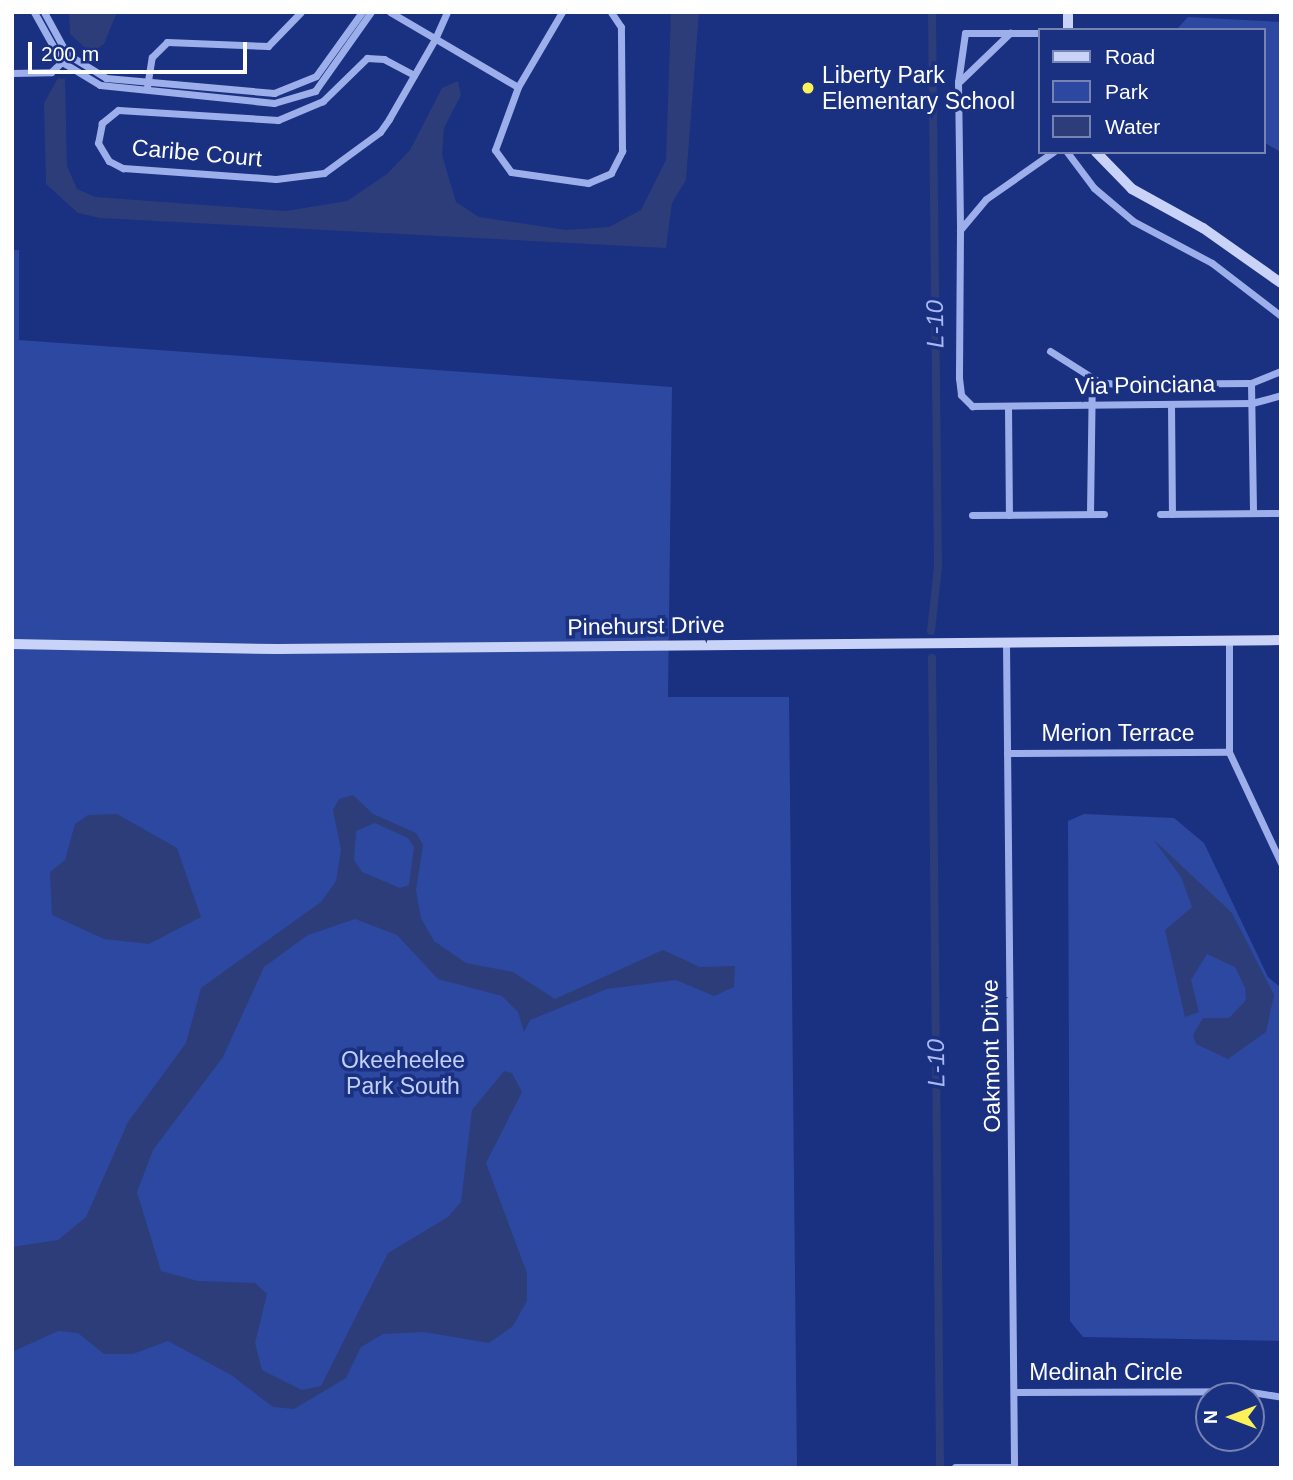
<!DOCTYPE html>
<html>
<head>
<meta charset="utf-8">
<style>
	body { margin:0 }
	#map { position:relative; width:1293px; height:1480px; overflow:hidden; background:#1a3081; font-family:Helvetica,sans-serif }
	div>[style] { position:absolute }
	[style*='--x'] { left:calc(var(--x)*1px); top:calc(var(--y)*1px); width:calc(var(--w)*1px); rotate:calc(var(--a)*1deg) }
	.green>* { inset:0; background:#2d48a0 }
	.water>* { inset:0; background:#2c3d79 }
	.canal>* { height:8px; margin:-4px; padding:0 4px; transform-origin:4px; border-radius:4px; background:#2c3d79 }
	.street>* { height:7px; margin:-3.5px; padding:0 3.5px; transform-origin:3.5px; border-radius:3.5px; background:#9dafea }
	.secondary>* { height:10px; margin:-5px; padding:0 5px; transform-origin:5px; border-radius:5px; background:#c9d3f8 }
	.dots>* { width:19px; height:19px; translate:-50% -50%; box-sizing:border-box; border:4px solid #1a3081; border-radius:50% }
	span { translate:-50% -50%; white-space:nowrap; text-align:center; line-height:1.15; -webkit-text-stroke:7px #1a3081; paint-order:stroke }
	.poi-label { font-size:23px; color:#fff }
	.left { translate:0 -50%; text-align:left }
	.street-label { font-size:23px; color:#fff }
	.park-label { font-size:23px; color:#c2cff8 }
	.water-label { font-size:24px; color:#a9baf2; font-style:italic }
	.frame { position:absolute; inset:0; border:14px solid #fff; pointer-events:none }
	.legend { position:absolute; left:1038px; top:28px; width:228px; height:126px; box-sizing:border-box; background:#1a3081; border:2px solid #7683b3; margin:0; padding:9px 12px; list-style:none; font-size:21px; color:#fff }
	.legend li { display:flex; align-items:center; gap:14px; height:35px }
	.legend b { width:35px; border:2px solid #7683b3 }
	.north { position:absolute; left:1195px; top:1382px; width:70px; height:70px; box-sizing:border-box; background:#1a3081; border:2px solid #7683b3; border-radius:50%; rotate:270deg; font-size:19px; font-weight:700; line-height:28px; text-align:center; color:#fff }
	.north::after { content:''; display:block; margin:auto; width:24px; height:32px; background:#fcf159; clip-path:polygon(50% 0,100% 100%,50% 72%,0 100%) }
	.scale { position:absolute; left:28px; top:42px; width:219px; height:32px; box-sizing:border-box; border:4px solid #fff; border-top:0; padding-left:9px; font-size:21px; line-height:24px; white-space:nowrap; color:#fff; -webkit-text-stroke:5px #1a3081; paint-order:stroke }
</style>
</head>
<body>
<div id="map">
	<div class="green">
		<i style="clip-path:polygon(1188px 17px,1281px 22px,1281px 152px,1263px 142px,1263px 30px,1176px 30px)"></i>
		<i style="clip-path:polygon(12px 250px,19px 250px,19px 340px,672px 387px,668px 697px,789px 697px,797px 1468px,12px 1468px)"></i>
		<i style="clip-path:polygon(1084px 814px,1174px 818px,1204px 843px,1268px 977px,1281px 988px,1281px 1341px,1083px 1337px,1070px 1321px,1068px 821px)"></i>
	</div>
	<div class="water">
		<i style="clip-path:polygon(117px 12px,104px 44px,91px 53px,70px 34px,69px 12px)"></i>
		<i style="clip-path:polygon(671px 12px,699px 12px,686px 180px,672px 203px,666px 248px,100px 218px,78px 213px,46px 184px,44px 103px,58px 78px,65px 79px,67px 166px,77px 189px,95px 197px,286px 211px,347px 201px,387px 174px,410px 150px,442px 88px,458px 81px,461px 95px,444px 128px,442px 155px,456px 202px,479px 217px,566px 230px,609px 227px,641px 210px,666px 160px)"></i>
		<i style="clip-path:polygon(evenodd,353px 795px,373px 814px,416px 833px,423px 845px,416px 890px,421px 918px,434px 941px,466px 963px,513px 972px,555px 999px,663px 950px,700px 967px,735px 966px,734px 987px,714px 996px,676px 980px,607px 989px,530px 1020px,524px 1032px,518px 1012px,502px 996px,438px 979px,397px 935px,355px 919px,308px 935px,264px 967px,223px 1057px,153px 1150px,137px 1192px,161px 1271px,198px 1281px,255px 1283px,267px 1294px,255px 1343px,262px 1370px,302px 1390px,321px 1386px,388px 1253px,448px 1217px,461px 1202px,472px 1110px,504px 1071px,512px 1073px,522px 1092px,486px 1163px,527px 1273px,527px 1301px,513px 1326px,489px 1343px,424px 1332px,383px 1334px,361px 1347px,346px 1378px,294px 1409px,273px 1407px,231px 1375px,168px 1341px,133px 1354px,104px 1354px,78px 1333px,58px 1331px,12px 1352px,12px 1247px,58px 1240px,86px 1217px,128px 1122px,186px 1043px,201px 988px,321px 902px,336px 881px,341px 850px,333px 810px,339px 799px,353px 795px,375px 823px,408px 838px,414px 847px,409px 885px,400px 888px,362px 872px,354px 860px,356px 831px,375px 823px)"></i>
		<i style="clip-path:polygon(117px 814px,177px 848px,201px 917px,149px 944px,104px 939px,52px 915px,50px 872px,65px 860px,75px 824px,88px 815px)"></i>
		<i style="clip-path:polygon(1153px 839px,1232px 913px,1274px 995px,1266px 1032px,1228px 1059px,1196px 1044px,1193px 1035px,1203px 1018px,1229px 1018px,1246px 1000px,1245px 988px,1235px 967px,1207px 954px,1191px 980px,1199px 1012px,1185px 1017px,1165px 930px,1192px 907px,1181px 877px)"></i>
	</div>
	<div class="canal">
		<i style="--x:931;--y:631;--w:64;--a:-83.8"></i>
		<i style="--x:938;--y:567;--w:551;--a:-90.62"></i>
		<i style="--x:932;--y:658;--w:810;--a:89.43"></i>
	</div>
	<div class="street">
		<i style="--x:34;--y:12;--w:57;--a:60.8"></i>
		<i style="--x:62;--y:62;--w:44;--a:31.2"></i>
		<i style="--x:100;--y:85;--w:175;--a:5.9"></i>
		<i style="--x:274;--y:103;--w:43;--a:-16.3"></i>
		<i style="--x:315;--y:91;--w:97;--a:-54.7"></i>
		<i style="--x:44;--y:12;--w:48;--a:61.3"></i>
		<i style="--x:67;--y:54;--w:46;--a:31.6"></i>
		<i style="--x:106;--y:78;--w:169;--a:5.1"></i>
		<i style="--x:274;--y:93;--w:45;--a:-22"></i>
		<i style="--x:316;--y:76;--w:79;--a:-54.3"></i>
		<i style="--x:390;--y:12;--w:148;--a:30.4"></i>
		<i style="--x:562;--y:12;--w:87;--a:120.4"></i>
		<i style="--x:518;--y:87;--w:67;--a:110.1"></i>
		<i style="--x:495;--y:150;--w:27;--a:54"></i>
		<i style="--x:511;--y:172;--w:78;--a:8.1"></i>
		<i style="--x:588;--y:183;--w:25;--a:-23"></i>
		<i style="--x:611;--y:173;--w:25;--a:-63"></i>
		<i style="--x:622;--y:151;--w:124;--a:-90.5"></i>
		<i style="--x:621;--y:27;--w:18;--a:-124"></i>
		<i style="--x:1039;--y:33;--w:74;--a:180"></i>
		<i style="--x:965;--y:33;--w:49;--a:98.1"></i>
		<i style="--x:958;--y:82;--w:148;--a:89.2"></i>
		<i style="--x:960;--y:230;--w:40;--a:-50"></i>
		<i style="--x:986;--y:199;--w:82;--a:-35"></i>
		<i style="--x:12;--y:73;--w:39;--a:-1"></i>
		<i style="--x:51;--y:72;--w:16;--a:-43"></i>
		<i style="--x:414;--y:75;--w:34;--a:-152"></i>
		<i style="--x:384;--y:59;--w:17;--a:-177"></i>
		<i style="--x:367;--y:58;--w:62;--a:135.7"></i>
		<i style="--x:323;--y:101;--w:49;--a:157.1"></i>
		<i style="--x:278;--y:120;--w:160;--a:-176.4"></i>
		<i style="--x:118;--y:110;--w:21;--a:141"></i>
		<i style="--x:102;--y:123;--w:20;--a:101"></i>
		<i style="--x:98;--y:143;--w:21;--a:59"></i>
		<i style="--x:109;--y:161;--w:16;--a:27"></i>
		<i style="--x:123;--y:168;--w:153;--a:4.1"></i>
		<i style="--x:276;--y:179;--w:48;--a:-7.1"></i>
		<i style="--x:324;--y:173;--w:69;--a:-36.2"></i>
		<i style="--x:380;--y:132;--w:16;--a:-55"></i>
		<i style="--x:389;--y:119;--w:92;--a:-60.1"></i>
		<i style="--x:435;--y:39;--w:30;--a:-66"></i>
		<i style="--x:959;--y:82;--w:71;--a:-43.9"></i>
		<i style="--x:147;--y:87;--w:30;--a:-81"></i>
		<i style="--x:152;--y:57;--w:21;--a:-45"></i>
		<i style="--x:167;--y:42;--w:101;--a:2.3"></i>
		<i style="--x:268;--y:46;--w:47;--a:-45.9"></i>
		<i style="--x:1067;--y:152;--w:45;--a:53.1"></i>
		<i style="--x:1094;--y:188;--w:51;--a:40.2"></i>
		<i style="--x:1133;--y:221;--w:89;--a:28"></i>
		<i style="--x:1212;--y:263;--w:87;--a:37.5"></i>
		<i style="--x:960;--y:230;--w:148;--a:90.4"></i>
		<i style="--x:959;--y:378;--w:17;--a:83"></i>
		<i style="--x:961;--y:395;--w:16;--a:45"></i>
		<i style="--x:972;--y:406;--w:280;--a:-0.6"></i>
		<i style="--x:1252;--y:403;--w:30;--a:-15"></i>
		<i style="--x:1050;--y:351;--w:58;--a:32.3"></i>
		<i style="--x:1099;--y:382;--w:17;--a:7"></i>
		<i style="--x:1116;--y:384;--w:135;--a:-0.4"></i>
		<i style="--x:1251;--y:383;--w:32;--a:-22"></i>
		<i style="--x:1251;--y:383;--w:130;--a:89.1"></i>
		<i style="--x:1171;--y:404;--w:110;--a:89.5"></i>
		<i style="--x:1008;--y:406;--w:109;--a:89.5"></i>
		<i style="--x:1090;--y:514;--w:137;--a:-89.2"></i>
		<i style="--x:1160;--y:514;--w:121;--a:-0.5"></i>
		<i style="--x:972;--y:515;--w:132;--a:-0.4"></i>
		<i style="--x:1229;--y:641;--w:111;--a:90"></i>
		<i style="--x:1229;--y:752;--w:123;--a:64.9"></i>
		<i style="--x:1006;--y:643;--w:825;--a:89.44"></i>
		<i style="--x:1007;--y:753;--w:222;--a:-0.3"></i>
		<i style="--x:1015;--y:1392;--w:230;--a:-0.2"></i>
		<i style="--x:1245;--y:1391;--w:36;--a:9"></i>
		<i style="--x:955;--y:1467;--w:59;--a:0"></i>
	</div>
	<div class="secondary">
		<i style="--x:1068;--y:30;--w:18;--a:-90"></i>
		<i style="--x:1096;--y:152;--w:52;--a:45.8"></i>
		<i style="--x:1132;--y:189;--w:81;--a:28.8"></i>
		<i style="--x:1203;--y:228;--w:95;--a:35.2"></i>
		<i style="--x:12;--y:644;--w:265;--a:1.1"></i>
		<i style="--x:277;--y:649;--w:1004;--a:-0.51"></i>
	</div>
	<div class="dots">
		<i style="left:808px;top:88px;background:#fcf159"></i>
	</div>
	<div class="poi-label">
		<span class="left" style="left:822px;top:88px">Liberty Park<br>Elementary School</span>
	</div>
	<div class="street-label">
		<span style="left:197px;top:153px;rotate:5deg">Caribe Court</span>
		<span style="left:1145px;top:385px;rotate:-1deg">Via Poinciana</span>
		<span style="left:646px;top:626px;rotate:-1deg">Pinehurst Drive</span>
		<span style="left:1118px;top:733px">Merion Terrace</span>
		<span style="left:991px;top:1056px;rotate:-91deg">Oakmont Drive</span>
		<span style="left:1106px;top:1372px">Medinah Circle</span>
	</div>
	<div class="park-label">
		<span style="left:403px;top:1073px">Okeeheelee<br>Park South</span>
	</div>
	<div class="water-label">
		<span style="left:935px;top:324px;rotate:-91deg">L-10</span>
		<span style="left:936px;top:1063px;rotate:-91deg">L-10</span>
	</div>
	<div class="frame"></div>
	<ul class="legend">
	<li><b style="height:9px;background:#c9d3f8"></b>Road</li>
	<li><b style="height:19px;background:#2d48a0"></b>Park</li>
	<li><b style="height:19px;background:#2c3d79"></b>Water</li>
	</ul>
	<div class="north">N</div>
	<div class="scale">200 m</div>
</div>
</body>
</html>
